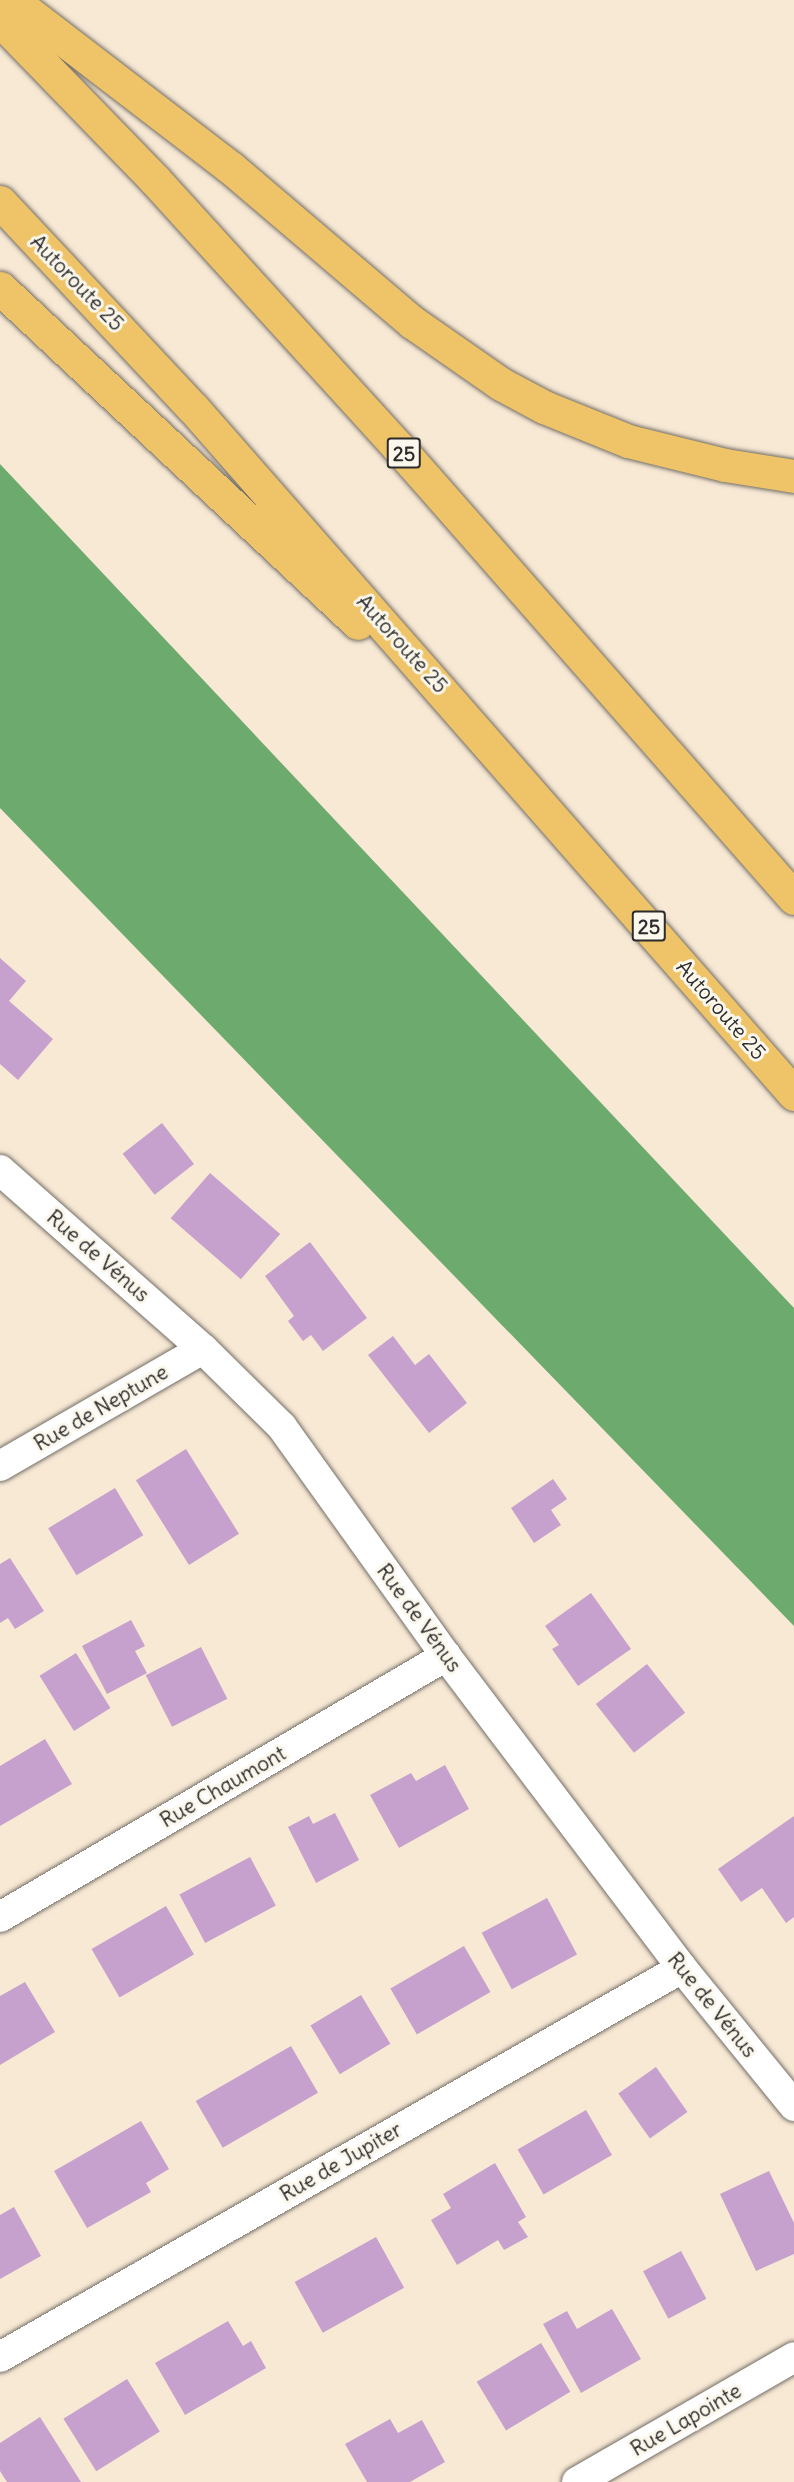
<!DOCTYPE html>
<html>
<head>
<meta charset="utf-8">
<style>
	body { margin:0 }
	#map { position:relative; width:794px; height:2482px; overflow:hidden; background:#f8e9d5; font-family:Delius,sans-serif }
	div>[style] { position:absolute }
	[style*='--x'] { left:calc(var(--x)*1px); top:calc(var(--y)*1px); width:calc(var(--w)*1px); rotate:calc(var(--a)*1deg) }
	.forest>* { inset:0; background:#6caa6d }
	.building>* { inset:0; background:#c7a1cd; transform-origin:0 0 }
	.roads { filter:drop-shadow(0 0 2px #736e66) drop-shadow(0 0 2px #736e66) }
	.minor>* { height:30px; margin:-15px; padding:0 15px; transform-origin:15px; border-radius:15px; background:#fff }
	.motorway>* { height:33px; margin:-16.5px; padding:0 16.5px; transform-origin:16.5px; border-radius:16.5px; background:#efc469 }
	span { translate:-50% -50%; white-space:nowrap; text-align:center; line-height:1.15; -webkit-text-stroke:6px #fbf7ec; paint-order:stroke }
	.shield-label span { padding:2px 4px; background:#fbf7ec; border:2px solid; border-radius:4px; -webkit-text-stroke-width:0 }
	.shield-label { font-size:20px; color:#2b2b2b; font-weight:700 }
	.street-label { font-size:21px; color:#2b2b2b }
</style>
</head>
<body>
<div id="map">
	<div class="forest">
		<i style="clip-path:polygon(0 464px,794px 1308px,794px 1626px,0 808px)"></i>
	</div>
	<div class="building">
		<i style="clip-path:polygon(0 958px,26px 981px,9px 1001px,53px 1039px,18px 1080px,0 1064px)"></i>
		<i style="left:162px;top:1123px;width:52px;height:50px;rotate:52deg"></i>
		<i style="left:210px;top:1173px;width:93px;height:60px;rotate:41deg"></i>
		<i style="clip-path:polygon(310px 1242px,367px 1318px,323px 1351px,311px 1335px,303px 1341px,288px 1321px,294px 1316px,265px 1276px)"></i>
		<i style="clip-path:polygon(393px 1336px,415px 1365px,429px 1354px,467px 1403px,429px 1433px,368px 1355px)"></i>
		<i style="left:186px;top:1449px;width:100px;height:59px;rotate:58deg"></i>
		<i style="clip-path:polygon(553px 1479px,567px 1499px,551px 1510px,561px 1525px,534px 1543px,511px 1508px)"></i>
		<i style="left:115px;top:1488px;width:55px;height:78px;rotate:59deg"></i>
		<i style="clip-path:polygon(10px 1558px,44px 1611px,15px 1629px,8px 1618px,0 1623px,0 1564px)"></i>
		<i style="clip-path:polygon(591px 1593px,631px 1649px,578px 1686px,552px 1649px,559px 1645px,545px 1626px)"></i>
		<i style="clip-path:polygon(131px 1620px,145px 1646px,135px 1651px,147px 1673px,107px 1694px,82px 1646px)"></i>
		<i style="left:201px;top:1647px;width:58px;height:62px;rotate:63deg"></i>
		<i style="left:76px;top:1653px;width:65px;height:43px;rotate:58deg"></i>
		<i style="left:647px;top:1664px;width:62px;height:65px;rotate:52deg"></i>
		<i style="clip-path:polygon(45px 1739px,72px 1784px,0 1826px,0 1766px)"></i>
		<i style="clip-path:polygon(445px 1765px,469px 1809px,399px 1848px,370px 1795px,411px 1773px,416px 1781px)"></i>
		<i style="clip-path:polygon(335px 1813px,359px 1860px,316px 1883px,288px 1827px,309px 1816px,313px 1824px)"></i>
		<i style="clip-path:polygon(794px 1816px,794px 1917px,786px 1923px,762px 1888px,741px 1902px,718px 1869px)"></i>
		<i style="left:250px;top:1857px;width:55px;height:80px;rotate:62deg"></i>
		<i style="left:547px;top:1898px;width:64px;height:74px;rotate:62deg"></i>
		<i style="left:166px;top:1906px;width:56px;height:86px;rotate:60deg"></i>
		<i style="left:464px;top:1946px;width:53px;height:85px;rotate:60deg"></i>
		<i style="clip-path:polygon(25px 1982px,55px 2032px,0 2065px,0 1996px)"></i>
		<i style="left:361px;top:1995px;width:57px;height:59px;rotate:59deg"></i>
		<i style="left:291px;top:2046px;width:54px;height:110px;rotate:60deg"></i>
		<i style="left:656px;top:2067px;width:55px;height:46px;rotate:55deg"></i>
		<i style="left:586px;top:2110px;width:52px;height:79px;rotate:60deg"></i>
		<i style="clip-path:polygon(141px 2121px,169px 2169px,146px 2183px,151px 2192px,87px 2228px,54px 2171px)"></i>
		<i style="clip-path:polygon(495px 2163px,526px 2217px,518px 2222px,528px 2237px,504px 2250px,498px 2240px,457px 2265px,431px 2220px,451px 2208px,443px 2194px)"></i>
		<i style="clip-path:polygon(769px 2171px,794px 2223px,794px 2254px,756px 2271px,720px 2194px)"></i>
		<i style="clip-path:polygon(14px 2207px,41px 2256px,0 2279px,0 2215px)"></i>
		<i style="left:376px;top:2237px;width:58px;height:93px;rotate:61deg"></i>
		<i style="left:681px;top:2251px;width:54px;height:43px;rotate:62deg"></i>
		<i style="clip-path:polygon(612px 2309px,641px 2359px,581px 2393px,543px 2324px,567px 2311px,577px 2329px)"></i>
		<i style="clip-path:polygon(228px 2321px,243px 2346px,251px 2341px,266px 2368px,185px 2415px,155px 2363px)"></i>
		<i style="left:541px;top:2343px;width:57px;height:75px;rotate:59deg"></i>
		<i style="left:127px;top:2379px;width:62px;height:75px;rotate:58deg"></i>
		<i style="clip-path:polygon(40px 2417px,81px 2482px,7px 2482px,0 2471px,0 2443px)"></i>
		<i style="clip-path:polygon(390px 2419px,398px 2433px,422px 2420px,445px 2462px,410px 2482px,367px 2482px,345px 2444px)"></i>
	</div>
	<div class="roads">
		<div class="minor">
			<i style="--x:0;--y:1170;--w:271;--a:41.4"></i>
			<i style="--x:203;--y:1349;--w:111;--a:44.6"></i>
			<i style="--x:282;--y:1427;--w:282;--a:54.4"></i>
			<i style="--x:446;--y:1656;--w:391;--a:52.9"></i>
			<i style="--x:682;--y:1968;--w:178;--a:50.9"></i>
			<i style="--x:0;--y:1466;--w:234;--a:-30"></i>
			<i style="--x:0;--y:1917;--w:517;--a:-30.34"></i>
			<i style="--x:0;--y:2357;--w:785;--a:-29.7"></i>
			<i style="--x:577;--y:2482;--w:250;--a:-29.9"></i>
		</div>
		<div class="motorway">
			<i style="--x:12;--y:0;--w:276;--a:37.5"></i>
			<i style="--x:231;--y:168;--w:238;--a:40.4"></i>
			<i style="--x:412;--y:322;--w:108;--a:34.9"></i>
			<i style="--x:501;--y:384;--w:49;--a:28.1"></i>
			<i style="--x:544;--y:407;--w:91;--a:22"></i>
			<i style="--x:628;--y:441;--w:100;--a:13.9"></i>
			<i style="--x:725;--y:465;--w:70;--a:9.1"></i>
			<i style="--x:0;--y:20;--w:223;--a:45.9"></i>
			<i style="--x:155;--y:180;--w:361;--a:47.7"></i>
			<i style="--x:398;--y:447;--w:600;--a:48.72"></i>
			<i style="--x:0;--y:202;--w:282;--a:46.9"></i>
			<i style="--x:193;--y:408;--w:912;--a:48.78"></i>
			<i style="--x:0;--y:288;--w:490;--a:43.1"></i>
		</div>
	</div>
	<div class="shield-label">
		<span style="left:404px;top:453px">25</span>
		<span style="left:649px;top:926px">25</span>
	</div>
	<div class="street-label">
		<span style="left:77px;top:283px;rotate:46deg">Autoroute 25</span>
		<span style="left:402px;top:644px;rotate:48deg">Autoroute 25</span>
		<span style="left:721px;top:1010px;rotate:49deg">Autoroute 25</span>
		<span style="left:98px;top:1256px;rotate:41deg">Rue de Vénus</span>
		<span style="left:101px;top:1408px;rotate:-30deg">Rue de Neptune</span>
		<span style="left:419px;top:1618px;rotate:54deg">Rue de Vénus</span>
		<span style="left:223px;top:1787px;rotate:-30deg">Rue Chaumont</span>
		<span style="left:712px;top:2005px;rotate:51deg">Rue de Vénus</span>
		<span style="left:341px;top:2162px;rotate:-30deg">Rue de Jupiter</span>
		<span style="left:686px;top:2420px;rotate:-30deg">Rue Lapointe</span>
	</div>
</div>
</body>
</html>
